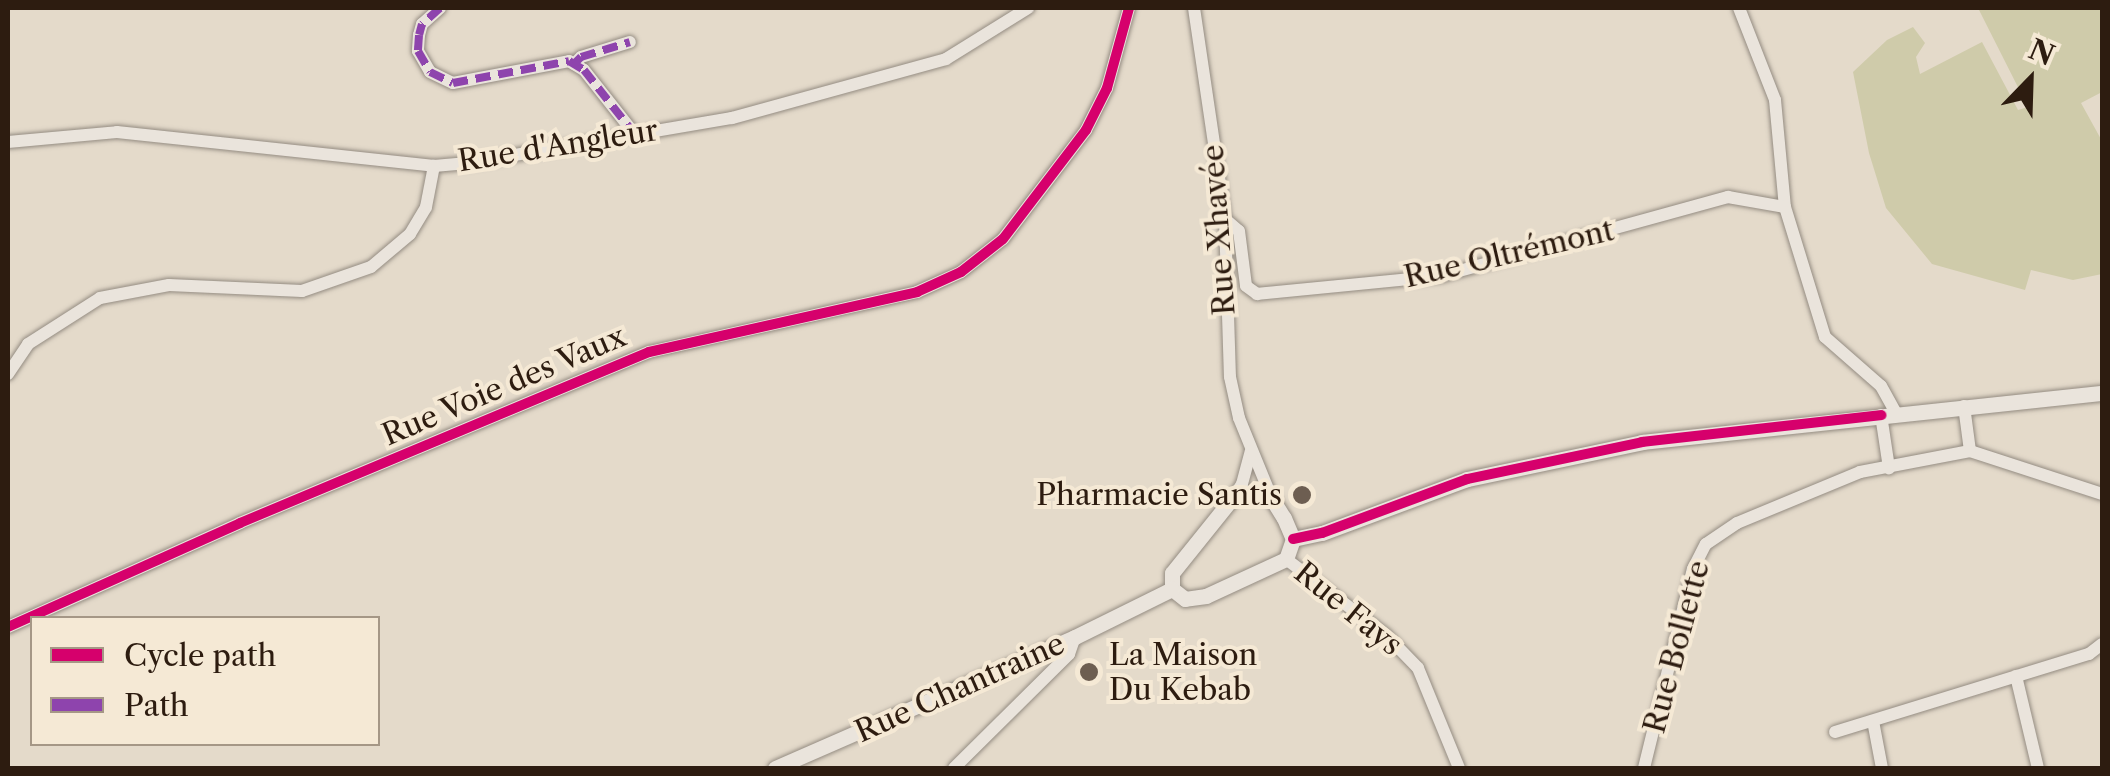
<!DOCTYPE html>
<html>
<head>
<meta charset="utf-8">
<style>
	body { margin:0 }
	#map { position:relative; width:2110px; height:776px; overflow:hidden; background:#e4daca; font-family:"Libre Caslon Text",serif }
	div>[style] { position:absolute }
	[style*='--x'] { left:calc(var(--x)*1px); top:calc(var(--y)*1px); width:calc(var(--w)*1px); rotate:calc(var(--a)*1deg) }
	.green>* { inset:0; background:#cfcbaa }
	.roads { filter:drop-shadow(0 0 2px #948c82) drop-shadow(0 0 2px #948c82) }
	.minor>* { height:12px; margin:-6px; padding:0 6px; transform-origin:6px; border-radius:6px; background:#eae4dc }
	.tertiary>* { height:15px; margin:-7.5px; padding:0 7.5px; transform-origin:7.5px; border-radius:7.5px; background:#eae4dc }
	.quiet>* { height:8px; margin-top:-4px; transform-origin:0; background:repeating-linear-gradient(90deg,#8e44ad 0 15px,transparent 0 23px) }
	.cycleway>* { height:10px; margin:-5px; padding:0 5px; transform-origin:5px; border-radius:5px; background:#d6006c }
	.dots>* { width:28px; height:28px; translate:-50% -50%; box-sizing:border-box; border:5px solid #f5e9d5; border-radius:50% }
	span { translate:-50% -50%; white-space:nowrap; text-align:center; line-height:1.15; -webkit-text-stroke:8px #f5e9d5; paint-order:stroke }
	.street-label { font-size:30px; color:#2d1c10 }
	.poi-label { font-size:30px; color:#2d1c10 }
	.right { translate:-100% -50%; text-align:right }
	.left { translate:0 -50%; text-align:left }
	.frame { position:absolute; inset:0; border:10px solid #2d1c10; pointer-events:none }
	.legend { position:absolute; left:30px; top:616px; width:350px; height:130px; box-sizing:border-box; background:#f5e9d5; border:2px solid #a59786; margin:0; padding:12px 18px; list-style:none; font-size:30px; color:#2d1c10 }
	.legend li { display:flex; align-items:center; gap:20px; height:50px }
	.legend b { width:50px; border:2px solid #a59786 }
	.north { position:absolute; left:1980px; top:30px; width:100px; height:100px; -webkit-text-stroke:8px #f5e9d5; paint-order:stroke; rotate:23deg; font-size:28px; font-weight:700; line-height:40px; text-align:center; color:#2d1c10 }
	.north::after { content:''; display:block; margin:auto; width:35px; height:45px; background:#2d1c10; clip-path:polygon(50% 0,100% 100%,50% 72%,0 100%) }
</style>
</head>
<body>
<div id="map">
	<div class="green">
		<i style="clip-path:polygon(1978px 8px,2102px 8px,2102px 92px,2081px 103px,2102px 141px,2102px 274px,2073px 280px,2031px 270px,2025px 290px,1932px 264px,1886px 208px,1869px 153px,1853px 72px,1887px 40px,1913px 27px,1925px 43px,1916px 57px,1920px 74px,1982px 42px,2018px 110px,2028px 107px)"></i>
	</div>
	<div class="roads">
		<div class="minor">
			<i style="--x:440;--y:8;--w:24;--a:138"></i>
			<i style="--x:422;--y:24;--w:11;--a:105"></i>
			<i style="--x:419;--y:35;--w:16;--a:94"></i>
			<i style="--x:418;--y:51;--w:24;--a:60"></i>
			<i style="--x:430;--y:72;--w:25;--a:26"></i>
			<i style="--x:453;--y:83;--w:118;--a:-10.7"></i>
			<i style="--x:569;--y:61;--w:17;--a:31"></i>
			<i style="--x:584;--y:70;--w:79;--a:51.7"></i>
			<i style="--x:1194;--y:8;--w:213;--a:81.6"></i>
			<i style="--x:1225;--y:219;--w:158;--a:88.2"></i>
			<i style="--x:1230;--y:377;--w:42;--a:77.6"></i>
			<i style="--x:1239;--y:418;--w:87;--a:67.8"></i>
			<i style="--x:1739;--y:8;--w:99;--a:68.6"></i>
			<i style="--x:1775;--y:100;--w:107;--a:84.7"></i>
			<i style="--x:1785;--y:207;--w:136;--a:72.9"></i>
			<i style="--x:1825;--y:337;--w:74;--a:41.2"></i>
			<i style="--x:1881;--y:386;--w:31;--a:61"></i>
			<i style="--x:574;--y:64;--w:10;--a:-45"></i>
			<i style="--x:581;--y:57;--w:51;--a:-17"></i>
			<i style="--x:8;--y:142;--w:109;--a:-5.2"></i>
			<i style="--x:117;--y:132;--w:319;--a:6.1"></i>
			<i style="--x:434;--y:166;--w:34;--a:-5"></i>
			<i style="--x:468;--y:163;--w:268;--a:-9.7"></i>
			<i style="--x:732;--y:118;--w:222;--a:-15.4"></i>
			<i style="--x:946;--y:59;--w:97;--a:-31.9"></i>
			<i style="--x:1225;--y:219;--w:18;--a:41"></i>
			<i style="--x:1239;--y:231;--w:55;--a:82.7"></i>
			<i style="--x:1246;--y:286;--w:14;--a:36"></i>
			<i style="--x:1257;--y:294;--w:185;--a:-5.6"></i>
			<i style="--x:1441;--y:276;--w:298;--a:-15.4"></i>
			<i style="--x:1728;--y:197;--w:58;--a:10"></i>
			<i style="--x:8;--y:374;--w:36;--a:-56"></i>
			<i style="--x:28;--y:344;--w:85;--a:-32.6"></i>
			<i style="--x:100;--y:298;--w:70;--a:-10.7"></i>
			<i style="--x:169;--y:285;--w:133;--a:2.6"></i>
			<i style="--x:302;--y:291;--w:73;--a:-19.2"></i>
			<i style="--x:371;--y:267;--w:51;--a:-40.2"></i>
			<i style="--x:410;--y:234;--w:31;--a:-59"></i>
			<i style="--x:426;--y:207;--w:42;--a:-79"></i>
			<i style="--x:1964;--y:406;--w:45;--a:82.4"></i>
			<i style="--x:1970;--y:451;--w:139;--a:18"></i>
			<i style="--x:1881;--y:415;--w:54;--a:81.4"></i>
			<i style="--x:1234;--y:496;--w:14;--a:-56"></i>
			<i style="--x:1242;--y:484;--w:34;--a:-75"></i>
			<i style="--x:1286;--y:559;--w:126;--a:37.2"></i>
			<i style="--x:1386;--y:635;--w:46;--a:45.9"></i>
			<i style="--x:1418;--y:668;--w:108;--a:67.7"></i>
			<i style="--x:8;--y:627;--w:254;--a:-24.1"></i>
			<i style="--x:240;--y:523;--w:443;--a:-22.7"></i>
			<i style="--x:649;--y:352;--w:275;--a:-12.6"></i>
			<i style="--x:917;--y:292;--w:48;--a:-24.4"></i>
			<i style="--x:961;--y:272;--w:53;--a:-38.2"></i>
			<i style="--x:1003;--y:239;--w:137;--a:-52.7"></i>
			<i style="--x:1086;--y:130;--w:47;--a:-63.4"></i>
			<i style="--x:1107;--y:88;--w:83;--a:-74.6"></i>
			<i style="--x:2016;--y:676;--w:95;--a:76.6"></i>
			<i style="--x:1873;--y:721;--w:48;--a:79.2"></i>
			<i style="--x:1835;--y:732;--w:266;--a:-17.1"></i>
			<i style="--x:2089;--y:654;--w:16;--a:-38"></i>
			<i style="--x:954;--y:768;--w:162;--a:-44.7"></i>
			<i style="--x:1069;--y:654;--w:18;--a:-71"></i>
			<i style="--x:1644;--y:768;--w:205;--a:-76.2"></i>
			<i style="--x:1693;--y:569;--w:28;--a:-63"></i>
			<i style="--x:1706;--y:544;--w:37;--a:-34"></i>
			<i style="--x:1737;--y:523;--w:133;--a:-22.5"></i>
			<i style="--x:1860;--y:472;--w:112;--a:-10.8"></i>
		</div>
		<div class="tertiary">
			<i style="--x:1256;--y:492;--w:17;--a:24"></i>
			<i style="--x:1272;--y:499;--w:22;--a:58"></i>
			<i style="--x:1284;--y:518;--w:23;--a:67"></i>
			<i style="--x:1293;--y:539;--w:21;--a:109"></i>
			<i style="--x:1286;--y:559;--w:88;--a:155.2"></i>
			<i style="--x:1206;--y:596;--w:21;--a:172"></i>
			<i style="--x:1185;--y:599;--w:16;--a:-142"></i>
			<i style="--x:1172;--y:589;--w:16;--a:-90"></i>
			<i style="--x:1172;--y:573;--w:99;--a:-51.2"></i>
			<i style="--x:1234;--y:496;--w:22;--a:-10"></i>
			<i style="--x:1293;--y:539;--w:30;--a:-12"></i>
			<i style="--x:1322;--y:533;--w:155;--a:-20.4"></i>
			<i style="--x:1467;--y:479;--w:179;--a:-11.9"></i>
			<i style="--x:1642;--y:442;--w:463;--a:-6.1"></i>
			<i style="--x:775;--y:768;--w:327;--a:-23.6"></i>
			<i style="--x:1075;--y:637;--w:108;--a:-26.3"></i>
		</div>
	</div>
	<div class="quiet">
		<i style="--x:440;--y:8;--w:24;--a:138"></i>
		<i style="--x:422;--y:24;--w:11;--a:105"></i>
		<i style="--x:419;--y:35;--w:16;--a:94"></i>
		<i style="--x:418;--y:51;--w:24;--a:60"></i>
		<i style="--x:430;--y:72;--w:25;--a:26"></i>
		<i style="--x:453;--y:83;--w:118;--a:-10.7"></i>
		<i style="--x:569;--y:61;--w:17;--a:31"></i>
		<i style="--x:584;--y:70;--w:79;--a:51.7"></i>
		<i style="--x:574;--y:64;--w:10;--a:-45"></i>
		<i style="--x:581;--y:57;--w:51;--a:-17"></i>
	</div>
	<div class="cycleway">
		<i style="--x:1293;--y:539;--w:30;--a:-12"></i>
		<i style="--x:1322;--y:533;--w:155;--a:-20.4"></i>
		<i style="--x:1467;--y:479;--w:179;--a:-11.9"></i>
		<i style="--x:1642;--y:442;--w:241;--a:-6.4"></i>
		<i style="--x:8;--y:627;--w:254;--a:-24.1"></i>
		<i style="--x:240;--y:523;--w:443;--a:-22.7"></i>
		<i style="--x:649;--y:352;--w:275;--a:-12.6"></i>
		<i style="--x:917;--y:292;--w:48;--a:-24.4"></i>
		<i style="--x:961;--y:272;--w:53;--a:-38.2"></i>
		<i style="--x:1003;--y:239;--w:137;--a:-52.7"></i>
		<i style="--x:1086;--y:130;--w:47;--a:-63.4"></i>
		<i style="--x:1107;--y:88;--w:83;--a:-74.6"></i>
	</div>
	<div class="dots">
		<i style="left:1302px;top:495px;background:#6d5e51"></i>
		<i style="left:1089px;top:672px;background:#6d5e51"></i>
	</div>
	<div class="street-label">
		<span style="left:558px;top:146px;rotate:-9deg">Rue d'Angleur</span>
		<span style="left:1219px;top:230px;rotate:-94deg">Rue Xhavée</span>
		<span style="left:1509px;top:254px;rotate:-13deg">Rue Oltrémont</span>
		<span style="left:504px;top:386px;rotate:-23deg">Rue Voie des Vaux</span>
		<span style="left:1348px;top:609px;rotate:39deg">Rue Fays</span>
		<span style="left:1677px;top:647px;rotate:-75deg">Rue Bollette</span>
		<span style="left:960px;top:688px;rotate:-24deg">Rue Chantraine</span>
	</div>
	<div class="poi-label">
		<span class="right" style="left:1282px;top:495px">Pharmacie Santis</span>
		<span class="left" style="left:1109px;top:672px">La Maison<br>Du Kebab</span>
	</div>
	<div class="frame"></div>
	<ul class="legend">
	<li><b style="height:12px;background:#d6006c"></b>Cycle path</li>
	<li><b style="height:12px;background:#8e44ad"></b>Path</li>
	</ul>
	<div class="north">N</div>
</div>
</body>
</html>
